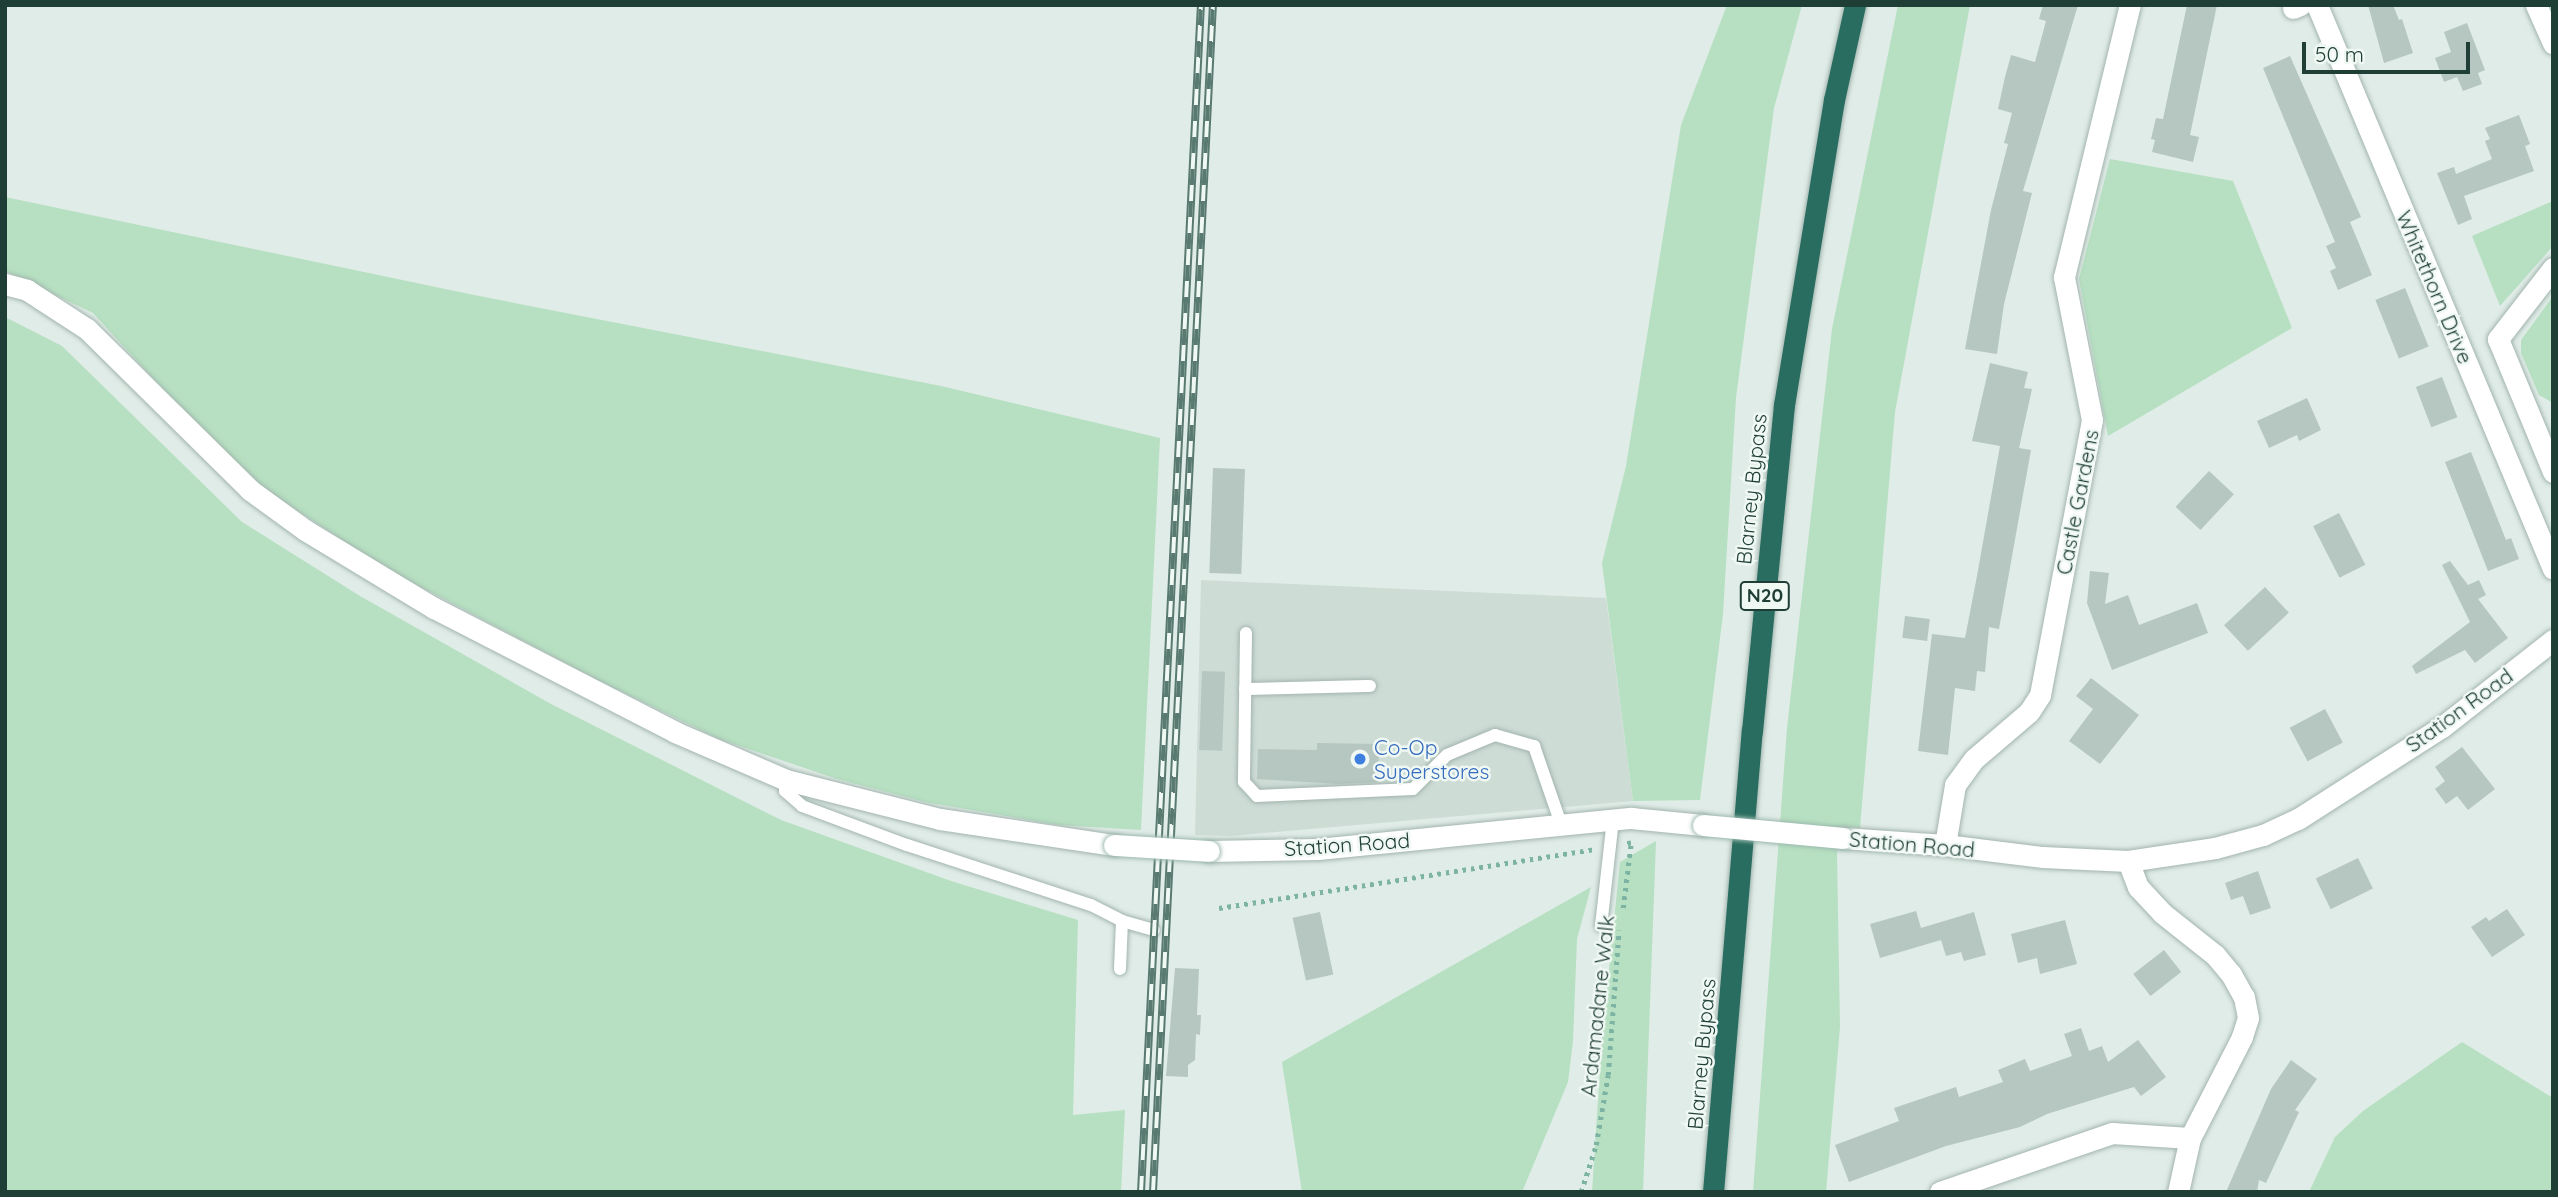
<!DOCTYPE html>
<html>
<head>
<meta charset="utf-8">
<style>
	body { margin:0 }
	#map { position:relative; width:2558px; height:1197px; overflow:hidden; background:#e0ece7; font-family:Quicksand,sans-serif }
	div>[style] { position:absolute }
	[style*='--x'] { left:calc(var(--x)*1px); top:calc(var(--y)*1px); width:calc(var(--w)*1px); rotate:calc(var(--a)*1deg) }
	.built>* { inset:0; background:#cedcd6 }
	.green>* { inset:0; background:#b6e0c1 }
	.building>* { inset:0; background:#b5c7c0; transform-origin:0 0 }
	.path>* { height:4.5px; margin-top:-2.25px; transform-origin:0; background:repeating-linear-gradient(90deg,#7db3a2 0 3.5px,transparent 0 8.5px) }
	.roads { filter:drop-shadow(0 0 2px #a2b4ae) drop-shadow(0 0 2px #a2b4ae) }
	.lane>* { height:12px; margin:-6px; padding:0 6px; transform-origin:6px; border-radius:6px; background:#fff }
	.street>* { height:21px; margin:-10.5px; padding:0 10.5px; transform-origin:10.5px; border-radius:10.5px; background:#fff }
	.secondary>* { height:21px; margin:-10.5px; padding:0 10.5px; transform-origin:10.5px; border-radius:10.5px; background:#fff }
	.highway>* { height:21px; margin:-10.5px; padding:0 10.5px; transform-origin:10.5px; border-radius:10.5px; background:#286d5f }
	.rail>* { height:8px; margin-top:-4px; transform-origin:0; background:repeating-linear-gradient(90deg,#f0f8f4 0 16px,#597a71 0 32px); box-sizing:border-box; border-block:2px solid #597a71 }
	.bridges { filter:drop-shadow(0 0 2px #9db9af) drop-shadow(0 0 2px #9db9af) }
	.secondary-bridge>* { height:21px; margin:-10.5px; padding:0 10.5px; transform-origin:10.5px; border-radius:10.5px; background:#fff }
	.dots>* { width:19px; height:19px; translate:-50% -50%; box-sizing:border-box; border:4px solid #f0f8f4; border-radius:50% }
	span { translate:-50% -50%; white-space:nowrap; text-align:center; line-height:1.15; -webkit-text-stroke:5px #f0f8f4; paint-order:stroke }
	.shield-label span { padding:2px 5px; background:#f0f8f4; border:2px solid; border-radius:5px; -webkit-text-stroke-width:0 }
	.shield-label { font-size:19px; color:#1f3e36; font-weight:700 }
	.street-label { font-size:21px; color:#1f3e36 }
	.shop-label { font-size:21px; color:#366cbe }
	.left { translate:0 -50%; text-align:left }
	.frame { position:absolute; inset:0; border:7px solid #1f3e36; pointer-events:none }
	.scale { position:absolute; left:2302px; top:42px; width:168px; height:32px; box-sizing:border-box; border:4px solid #1f3e36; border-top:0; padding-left:9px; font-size:21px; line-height:24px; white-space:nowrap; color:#1f3e36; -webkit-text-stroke:5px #f0f8f4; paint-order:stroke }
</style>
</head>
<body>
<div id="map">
	<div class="built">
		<i style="clip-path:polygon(1201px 580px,1606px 598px,1633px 801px,1230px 836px,1195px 835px)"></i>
	</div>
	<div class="green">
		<i style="clip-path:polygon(1727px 5px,1802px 5px,1774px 108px,1736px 398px,1723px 614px,1700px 800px,1633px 801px,1602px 563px,1626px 466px,1681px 125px)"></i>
		<i style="clip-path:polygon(1898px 5px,1970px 5px,1895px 412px,1860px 828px,1841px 826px,1837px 853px,1840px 1027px,1826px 1192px,1753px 1192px,1787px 728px,1832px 329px)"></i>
		<i style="clip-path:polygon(2110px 159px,2233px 181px,2292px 328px,2108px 436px,2079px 279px)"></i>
		<i style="clip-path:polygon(5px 197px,474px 295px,941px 386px,1160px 438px,1141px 830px,1058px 825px,925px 802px,837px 779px,719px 739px,596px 679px,385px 568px,263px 488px,170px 397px,93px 313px,5px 271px)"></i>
		<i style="clip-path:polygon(2553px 201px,2553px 246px,2500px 306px,2472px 236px)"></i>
		<i style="clip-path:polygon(2553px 296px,2553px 403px,2539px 395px,2521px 353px,2521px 340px)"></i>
		<i style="clip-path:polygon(5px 317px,62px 346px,242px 522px,360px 596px,551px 704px,781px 820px,951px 881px,1078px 920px,1073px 1115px,1125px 1110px,1121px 1192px,5px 1192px)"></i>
		<i style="clip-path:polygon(1656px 841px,1643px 1192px,1592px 1192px,1602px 1039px,1620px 862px)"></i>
		<i style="clip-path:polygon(1591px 887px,1577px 939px,1573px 1041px,1568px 1082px,1522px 1192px,1302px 1192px,1282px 1062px)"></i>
		<i style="clip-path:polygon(2462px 1042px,2553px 1098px,2553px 1192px,2309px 1192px,2335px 1137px,2363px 1111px)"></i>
	</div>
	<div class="building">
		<i style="clip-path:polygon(2043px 5px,2078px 5px,2023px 191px,2032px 193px,2004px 304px,1997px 354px,1965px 349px,1991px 210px,2008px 144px,2004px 143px,2012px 113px,1998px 109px,2005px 77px,2011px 55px,2035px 62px,2046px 21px,2039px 19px)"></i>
		<i style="clip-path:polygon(2187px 5px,2217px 5px,2190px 135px,2199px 137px,2193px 162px,2152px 152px,2155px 140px,2151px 139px,2156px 118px,2163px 119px)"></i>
		<i style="clip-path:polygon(2368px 5px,2393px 5px,2399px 20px,2402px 19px,2413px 53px,2384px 63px)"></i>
		<i style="clip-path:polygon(2467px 23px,2485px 70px,2478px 73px,2482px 84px,2463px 91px,2457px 77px,2444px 82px,2435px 58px,2451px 52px,2444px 32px)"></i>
		<i style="clip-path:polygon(2290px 56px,2361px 217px,2350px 222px,2372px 275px,2338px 290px,2330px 271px,2336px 268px,2326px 246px,2335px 242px,2263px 68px)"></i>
		<i style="clip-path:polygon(2519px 115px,2530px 144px,2525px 146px,2534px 171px,2464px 196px,2472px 219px,2458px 225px,2437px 173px,2454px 167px,2456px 174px,2492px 159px,2485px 141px,2490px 139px,2485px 128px)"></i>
		<i style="left:2405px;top:288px;width:63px;height:32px;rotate:68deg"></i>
		<i style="clip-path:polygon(1990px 363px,2028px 372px,2024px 388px,2032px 389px,2019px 448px,2031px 450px,1999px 629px,1989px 627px,1985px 672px,1977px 671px,1975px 691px,1955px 688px,1948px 755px,1918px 751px,1932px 634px,1965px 638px,1977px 576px,2000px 446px,1972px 441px)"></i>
		<i style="left:2442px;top:377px;width:43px;height:28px;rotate:69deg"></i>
		<i style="clip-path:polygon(2307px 398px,2321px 430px,2299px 441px,2297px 435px,2269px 448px,2257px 421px)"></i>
		<i style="clip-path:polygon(2471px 452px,2506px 540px,2511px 538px,2519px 559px,2488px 571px,2445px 462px)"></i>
		<i style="left:1213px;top:468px;width:32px;height:105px;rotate:2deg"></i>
		<i style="left:2209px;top:471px;width:34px;height:49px;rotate:43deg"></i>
		<i style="left:2339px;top:513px;width:58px;height:29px;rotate:63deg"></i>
		<i style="clip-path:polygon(2450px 561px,2468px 585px,2479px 580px,2486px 595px,2478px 599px,2508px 638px,2475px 663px,2465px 650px,2416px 674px,2412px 666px,2470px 622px,2442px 565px)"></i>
		<i style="clip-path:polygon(2090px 571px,2109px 573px,2105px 604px,2128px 595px,2139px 625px,2197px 603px,2208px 633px,2112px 670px,2087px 603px)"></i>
		<i style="left:2265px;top:587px;width:35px;height:56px;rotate:47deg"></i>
		<i style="left:1905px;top:616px;width:25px;height:22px;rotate:7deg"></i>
		<i style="left:1202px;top:671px;width:23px;height:79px;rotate:2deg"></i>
		<i style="clip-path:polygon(2091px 678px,2139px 715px,2100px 764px,2069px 741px,2093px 709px,2076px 696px)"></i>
		<i style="left:2325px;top:709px;width:38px;height:40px;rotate:62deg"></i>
		<i style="clip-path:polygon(1317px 743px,1379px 744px,1378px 782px,1338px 784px,1257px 779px,1258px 749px,1317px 750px)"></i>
		<i style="clip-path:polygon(2462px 747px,2495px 789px,2468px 810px,2457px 796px,2446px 804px,2435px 789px,2445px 781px,2435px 767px)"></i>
		<i style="left:2358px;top:858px;width:34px;height:47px;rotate:64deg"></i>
		<i style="clip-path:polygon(2258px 871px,2271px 908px,2250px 915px,2243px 896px,2231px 900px,2225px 883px)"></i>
		<i style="clip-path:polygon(2507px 909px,2525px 935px,2492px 957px,2471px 927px,2486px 917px,2489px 921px)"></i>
		<i style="clip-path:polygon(1916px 911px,1921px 928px,1974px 912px,1986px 955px,1964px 961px,1961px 952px,1946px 956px,1941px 940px,1880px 958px,1870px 924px)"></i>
		<i style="left:1320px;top:912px;width:64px;height:28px;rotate:78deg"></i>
		<i style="clip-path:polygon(2065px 920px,2077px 964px,2040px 974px,2037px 958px,2018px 963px,2011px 934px)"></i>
		<i style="left:2164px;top:950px;width:28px;height:39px;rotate:52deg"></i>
		<i style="clip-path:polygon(1175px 968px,1199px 969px,1197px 1015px,1201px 1015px,1200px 1035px,1196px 1034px,1195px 1060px,1188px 1065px,1188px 1077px,1166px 1076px)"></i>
		<i style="clip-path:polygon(2081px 1028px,2089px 1051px,2102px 1046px,2108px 1062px,2138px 1040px,2166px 1077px,2141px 1096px,2134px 1087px,2047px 1114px,2020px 1127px,1946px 1146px,1849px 1182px,1835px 1145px,1899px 1121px,1894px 1108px,1956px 1087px,1959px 1097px,2003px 1082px,1998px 1070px,2025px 1059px,2030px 1071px,2072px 1056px,2064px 1034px)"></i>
		<i style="clip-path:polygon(2291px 1060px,2317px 1079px,2295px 1110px,2299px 1112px,2266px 1183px,2259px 1180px,2257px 1192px,2226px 1192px,2271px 1089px)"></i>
	</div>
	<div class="path">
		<i style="--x:1219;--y:908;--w:382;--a:-8.9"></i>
		<i style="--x:1623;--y:908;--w:65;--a:-83"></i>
		<i style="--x:1631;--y:843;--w:6;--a:171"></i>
		<i style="--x:1581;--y:1192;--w:49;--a:-72.3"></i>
		<i style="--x:1596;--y:1145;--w:71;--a:-80.3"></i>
		<i style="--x:1608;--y:1075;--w:145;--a:-85.7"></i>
	</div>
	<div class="roads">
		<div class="lane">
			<i style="--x:1246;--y:633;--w:149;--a:90.8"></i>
			<i style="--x:1244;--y:782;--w:19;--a:47"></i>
			<i style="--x:1257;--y:796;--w:156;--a:-2.6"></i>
			<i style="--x:1413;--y:789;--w:48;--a:-45"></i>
			<i style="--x:1447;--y:755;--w:52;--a:-22.6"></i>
			<i style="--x:1495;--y:735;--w:41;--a:15.8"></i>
			<i style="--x:1534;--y:746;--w:83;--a:70.9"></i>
			<i style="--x:1245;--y:689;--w:125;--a:-1.4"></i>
			<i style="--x:786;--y:780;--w:11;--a:95"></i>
			<i style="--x:785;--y:791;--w:23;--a:41"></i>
			<i style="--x:802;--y:806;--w:112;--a:20.4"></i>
			<i style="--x:907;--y:845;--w:194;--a:18.1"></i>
			<i style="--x:1091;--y:905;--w:35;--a:27"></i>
			<i style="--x:1122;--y:921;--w:48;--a:92.4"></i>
			<i style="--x:1122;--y:921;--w:33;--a:16"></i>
			<i style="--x:1601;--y:926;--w:108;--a:-83.6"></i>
		</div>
		<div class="street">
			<i style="--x:2317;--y:5;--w:611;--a:67.29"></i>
			<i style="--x:2536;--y:5;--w:42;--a:65.9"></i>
			<i style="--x:2293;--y:8;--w:8;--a:-23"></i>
			<i style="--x:2553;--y:268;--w:90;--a:127.8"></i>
			<i style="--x:2498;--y:339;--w:144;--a:67.5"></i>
			<i style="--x:1843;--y:838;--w:102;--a:3.9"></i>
			<i style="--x:1945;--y:845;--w:99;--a:7"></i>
			<i style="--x:2043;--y:857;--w:85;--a:2.7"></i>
			<i style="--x:2128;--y:861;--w:88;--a:-8.5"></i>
			<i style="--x:2215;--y:848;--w:50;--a:-15.2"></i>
			<i style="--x:2263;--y:835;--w:38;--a:-25"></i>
			<i style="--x:2298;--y:819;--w:171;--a:-32.6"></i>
			<i style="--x:2442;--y:727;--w:141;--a:-38.1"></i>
			<i style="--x:1945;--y:845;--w:61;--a:-80.5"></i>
			<i style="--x:1955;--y:785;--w:32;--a:-54"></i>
			<i style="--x:1974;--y:759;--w:72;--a:-40.5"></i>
			<i style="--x:2029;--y:712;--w:20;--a:-57"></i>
			<i style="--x:2040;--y:695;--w:280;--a:-79.3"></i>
			<i style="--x:2092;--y:420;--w:146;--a:-101.1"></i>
			<i style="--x:2064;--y:277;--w:280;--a:-76.4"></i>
			<i style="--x:2128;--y:861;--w:28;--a:69"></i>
			<i style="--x:2138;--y:887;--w:35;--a:47"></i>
			<i style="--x:2162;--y:913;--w:68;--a:38.4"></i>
			<i style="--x:2215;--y:955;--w:25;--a:50"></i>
			<i style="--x:2231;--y:974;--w:26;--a:61"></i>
			<i style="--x:2244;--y:997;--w:21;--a:79"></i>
			<i style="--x:2248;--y:1018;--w:20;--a:108"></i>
			<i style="--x:2242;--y:1037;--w:114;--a:117.2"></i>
			<i style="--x:2190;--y:1138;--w:55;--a:102.5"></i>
			<i style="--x:1940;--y:1192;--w:182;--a:-18.9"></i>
			<i style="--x:2112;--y:1133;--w:78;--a:3.7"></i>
		</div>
		<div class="secondary">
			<i style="--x:5;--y:284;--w:23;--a:15"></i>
			<i style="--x:27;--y:290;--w:72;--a:33"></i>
			<i style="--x:87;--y:329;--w:229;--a:44.6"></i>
			<i style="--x:250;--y:490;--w:68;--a:36"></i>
			<i style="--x:305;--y:530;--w:151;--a:31.2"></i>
			<i style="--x:434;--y:608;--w:271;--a:27.2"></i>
			<i style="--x:675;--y:732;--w:121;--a:23.4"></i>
			<i style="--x:786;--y:780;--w:159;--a:14.2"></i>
			<i style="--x:940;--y:819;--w:176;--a:8.5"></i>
			<i style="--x:1209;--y:851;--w:109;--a:-1.1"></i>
			<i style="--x:1318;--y:849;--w:315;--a:-5.7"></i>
			<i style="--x:1631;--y:818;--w:72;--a:5.6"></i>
		</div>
		<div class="highway">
			<i style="--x:1713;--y:1192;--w:463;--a:-85.2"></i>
			<i style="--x:1752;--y:731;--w:328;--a:-84.4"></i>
			<i style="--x:1784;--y:405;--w:309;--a:-80.7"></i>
			<i style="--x:1834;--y:100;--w:97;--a:-77.5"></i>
		</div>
	</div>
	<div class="rail">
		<i style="--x:1141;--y:1192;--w:1189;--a:-87.11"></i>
		<i style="--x:1153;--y:1192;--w:1189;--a:-87.11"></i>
	</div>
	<div class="bridges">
		<div class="secondary-bridge">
			<i style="--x:1703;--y:825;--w:141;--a:5.3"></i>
			<i style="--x:1114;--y:845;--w:95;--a:3.6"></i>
		</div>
	</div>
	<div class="dots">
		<i style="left:1360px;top:759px;background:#3f7fe0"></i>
	</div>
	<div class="shield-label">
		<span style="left:1765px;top:596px">N20</span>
	</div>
	<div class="street-label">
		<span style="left:2435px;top:287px;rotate:67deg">Whitethorn Drive</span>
		<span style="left:1751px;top:489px;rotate:-84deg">Blarney Bypass</span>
		<span style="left:2077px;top:502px;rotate:-79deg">Castle Gardens</span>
		<span style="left:2459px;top:710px;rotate:-36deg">Station Road</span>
		<span style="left:1347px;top:844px;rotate:-4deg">Station Road</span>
		<span style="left:1912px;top:844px;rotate:5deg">Station Road</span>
		<span style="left:1597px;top:1006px;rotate:-84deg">Ardamadane Walk</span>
		<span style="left:1701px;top:1054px;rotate:-85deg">Blarney Bypass</span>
	</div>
	<div class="shop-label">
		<span class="left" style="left:1374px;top:759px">Co-Op<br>Superstores</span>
	</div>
	<div class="frame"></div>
	<div class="scale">50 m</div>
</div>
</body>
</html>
